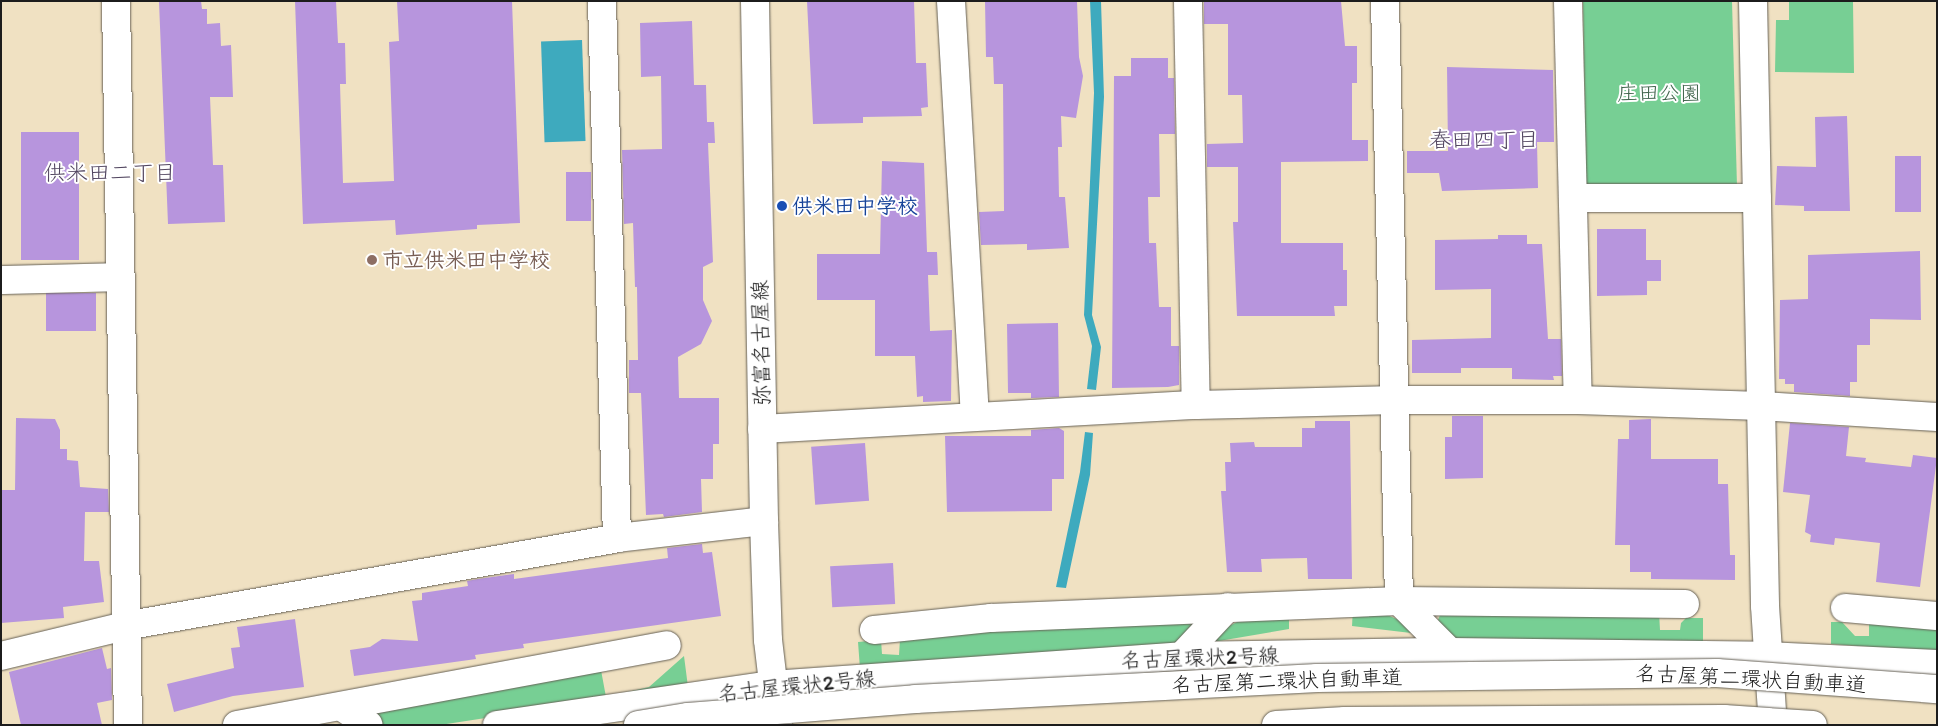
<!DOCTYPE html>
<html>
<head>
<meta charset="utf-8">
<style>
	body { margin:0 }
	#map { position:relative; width:1938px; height:726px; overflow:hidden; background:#f0e1c2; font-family:Itim,"Klee One",sans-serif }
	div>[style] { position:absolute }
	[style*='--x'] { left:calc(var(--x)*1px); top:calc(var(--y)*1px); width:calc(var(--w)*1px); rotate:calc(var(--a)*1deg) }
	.green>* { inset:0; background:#77cf94 }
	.water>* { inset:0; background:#3eaabe; transform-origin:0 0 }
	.building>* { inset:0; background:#b795dd; transform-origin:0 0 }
	.roads { filter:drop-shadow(0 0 1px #666156) drop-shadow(0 0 1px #666156) }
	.minor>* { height:28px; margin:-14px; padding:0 14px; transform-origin:14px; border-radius:14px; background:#fff }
	.primary>* { height:28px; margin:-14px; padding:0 14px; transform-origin:14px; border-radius:14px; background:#fff }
	.trunk>* { height:28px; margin:-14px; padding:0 14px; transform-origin:14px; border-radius:14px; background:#fff }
	.bridges { filter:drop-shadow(0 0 1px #666156) drop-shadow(0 0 1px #666156) }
	.motorway-bridge>* { height:28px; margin:-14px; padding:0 14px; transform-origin:14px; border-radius:14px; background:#fff }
	.dots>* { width:14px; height:14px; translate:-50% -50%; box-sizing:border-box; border:2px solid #fff; border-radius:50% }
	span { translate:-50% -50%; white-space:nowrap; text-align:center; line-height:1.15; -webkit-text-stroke:4px #fff; paint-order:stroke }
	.park-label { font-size:21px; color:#40644c }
	.transit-label { font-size:21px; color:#164399; font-weight:700 }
	.left { translate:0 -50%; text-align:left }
	.education-label { font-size:21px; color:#785e54; font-weight:700 }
	.street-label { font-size:21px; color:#1c1c1c }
	.neighbourhood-label { font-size:22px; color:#524660 }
	.frame { position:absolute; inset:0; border:2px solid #1c1c1c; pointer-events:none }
</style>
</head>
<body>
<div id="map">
	<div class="green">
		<i style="clip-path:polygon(1583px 1px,1732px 1px,1737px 187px,1594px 191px,1586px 184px)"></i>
		<i style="clip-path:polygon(1789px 1px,1853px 2px,1854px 73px,1775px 72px,1776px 20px,1789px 20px)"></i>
		<i style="clip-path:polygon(1353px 608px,1385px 614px,1399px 620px,1411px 633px,1352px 626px)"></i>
		<i style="clip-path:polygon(1289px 610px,1289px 629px,1213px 642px,1223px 629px,1239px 621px)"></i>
		<i style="clip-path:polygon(1447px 611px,1659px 612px,1660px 630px,1680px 630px,1681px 623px,1686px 618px,1703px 618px,1703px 647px,1459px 644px,1436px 625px,1440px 615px)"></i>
		<i style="clip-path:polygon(1190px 616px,1196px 622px,1184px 644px,860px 669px,858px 642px,881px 640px,882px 654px,899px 655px,900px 639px)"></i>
		<i style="clip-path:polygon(1831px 622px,1842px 622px,1855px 636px,1869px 636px,1869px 624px,1937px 625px,1937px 652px,1831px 644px)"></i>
		<i style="clip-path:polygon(684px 656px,688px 687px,440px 725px,377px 725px,371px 721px,378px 705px,601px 670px,606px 697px,649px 687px)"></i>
	</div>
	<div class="water">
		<i style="clip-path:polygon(1090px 1px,1101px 1px,1104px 97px,1092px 315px,1101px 347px,1096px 390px,1087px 389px,1092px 346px,1084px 315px,1094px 93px)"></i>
		<i style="left:582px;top:40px;width:101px;height:41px;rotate:88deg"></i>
		<i style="clip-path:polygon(1085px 432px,1093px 433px,1090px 475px,1066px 588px,1056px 587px,1080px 472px)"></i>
	</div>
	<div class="building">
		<i style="clip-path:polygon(201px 1px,202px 9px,207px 9px,207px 24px,220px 23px,221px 46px,231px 45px,233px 97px,210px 97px,213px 165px,223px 165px,225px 222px,168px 224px,159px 2px)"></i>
		<i style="clip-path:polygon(295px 1px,336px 1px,338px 43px,345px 43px,346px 84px,340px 84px,343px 183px,394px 181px,389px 42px,399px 41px,397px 1px,512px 1px,520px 223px,477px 225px,477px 229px,396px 235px,395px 220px,303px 224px)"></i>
		<i style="clip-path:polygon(807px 1px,914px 1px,916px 63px,926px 63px,928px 107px,921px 108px,922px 116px,863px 117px,863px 123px,813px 124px)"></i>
		<i style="clip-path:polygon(985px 1px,1077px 1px,1079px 57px,1083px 76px,1076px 118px,1061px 116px,1062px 147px,1058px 147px,1059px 197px,1065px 197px,1069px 248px,1027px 250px,1027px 244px,981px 245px,979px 212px,1004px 211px,1003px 84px,994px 84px,993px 57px,986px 57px)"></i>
		<i style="clip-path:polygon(1204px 1px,1341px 1px,1345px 46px,1357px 46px,1357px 83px,1352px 83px,1352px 140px,1368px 140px,1368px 161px,1281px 162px,1281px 243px,1343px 243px,1343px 270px,1347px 270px,1347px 306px,1334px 306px,1335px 316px,1237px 316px,1233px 222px,1238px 222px,1238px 167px,1207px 167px,1207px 144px,1243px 143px,1242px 95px,1228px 95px,1228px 24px,1204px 24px)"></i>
		<i style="clip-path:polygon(692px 21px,694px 85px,706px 85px,707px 122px,714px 122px,715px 143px,708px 143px,713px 262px,703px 267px,703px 300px,712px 321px,701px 344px,678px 357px,679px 398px,719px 398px,719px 444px,713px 444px,713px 479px,701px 479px,702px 512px,664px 517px,663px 514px,646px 515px,641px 393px,629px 393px,629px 360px,638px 360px,637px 287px,635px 287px,633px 223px,624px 224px,622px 150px,662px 149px,661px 76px,641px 77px,640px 23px)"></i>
		<i style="clip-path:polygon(1131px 58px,1168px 58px,1168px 78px,1174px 78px,1175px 134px,1159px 134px,1160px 197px,1148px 197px,1149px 243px,1156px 243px,1159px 307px,1171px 307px,1171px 346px,1179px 346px,1179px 385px,1168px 387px,1112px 388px,1114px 76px,1131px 76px)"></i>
		<i style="clip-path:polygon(1447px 67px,1553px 70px,1554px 142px,1537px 142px,1538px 188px,1442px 191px,1439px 173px,1407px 173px,1407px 151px,1448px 151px)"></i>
		<i style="clip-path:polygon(1847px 116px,1850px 211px,1804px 211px,1804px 206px,1775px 205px,1777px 166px,1816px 167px,1815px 117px)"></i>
		<i style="left:21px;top:132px;width:58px;height:128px"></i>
		<i style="left:1895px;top:156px;width:26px;height:56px"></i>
		<i style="clip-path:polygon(882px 161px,924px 163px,927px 252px,937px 252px,938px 275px,928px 275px,930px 331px,952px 330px,951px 401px,923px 402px,923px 396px,917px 397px,915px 356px,875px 356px,875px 300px,817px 300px,817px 254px,880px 254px)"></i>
		<i style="left:566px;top:172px;width:25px;height:49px"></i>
		<i style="clip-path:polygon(1597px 229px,1646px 229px,1646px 260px,1661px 260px,1661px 281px,1647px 281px,1647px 295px,1597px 296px)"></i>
		<i style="clip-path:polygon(1498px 235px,1527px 235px,1527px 244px,1542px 244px,1548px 339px,1561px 339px,1562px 376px,1553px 376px,1554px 380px,1512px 379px,1512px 368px,1461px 368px,1461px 373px,1412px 373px,1412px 340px,1491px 338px,1491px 289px,1435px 290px,1435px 240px,1498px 239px)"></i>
		<i style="clip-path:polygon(1920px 251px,1921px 320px,1870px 319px,1870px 345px,1857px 345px,1857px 382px,1850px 382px,1850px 396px,1794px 392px,1794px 384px,1785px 384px,1785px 379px,1779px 379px,1780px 300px,1808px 299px,1808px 255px)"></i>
		<i style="left:96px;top:293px;width:38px;height:50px;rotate:90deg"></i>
		<i style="clip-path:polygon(1058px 323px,1059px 397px,1031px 398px,1031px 393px,1008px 393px,1007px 324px)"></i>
		<i style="clip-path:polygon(1452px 416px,1483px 416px,1483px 478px,1445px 479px,1445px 437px,1452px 437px)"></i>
		<i style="clip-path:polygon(16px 418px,55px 419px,60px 430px,60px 449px,67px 449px,67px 460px,78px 461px,80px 487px,108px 489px,109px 512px,85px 512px,84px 561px,99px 561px,104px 602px,63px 607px,64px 618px,1px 623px,1px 490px,15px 490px)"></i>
		<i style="clip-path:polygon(1651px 419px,1651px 459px,1718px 459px,1718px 484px,1728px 484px,1730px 555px,1735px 555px,1735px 580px,1651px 579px,1651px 572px,1630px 572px,1630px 545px,1615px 545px,1618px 439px,1629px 439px,1629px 420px)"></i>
		<i style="clip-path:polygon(1315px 421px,1350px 421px,1352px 579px,1308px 579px,1307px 558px,1261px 559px,1262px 572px,1227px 572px,1221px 491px,1226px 491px,1225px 462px,1231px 462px,1230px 443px,1254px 442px,1255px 447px,1302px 447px,1302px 428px,1315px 428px)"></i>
		<i style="clip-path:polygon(1790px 423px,1849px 427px,1846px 456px,1866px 458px,1865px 462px,1911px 467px,1913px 455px,1937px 458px,1920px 587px,1876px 582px,1880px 543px,1835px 538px,1834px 545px,1810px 542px,1811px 535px,1805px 532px,1810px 495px,1783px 492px)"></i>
		<i style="clip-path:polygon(1059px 428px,1064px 431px,1064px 479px,1052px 479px,1052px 511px,947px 512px,945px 436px,1031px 436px,1031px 430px)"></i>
		<i style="left:865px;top:443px;width:58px;height:54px;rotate:86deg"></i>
		<i style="clip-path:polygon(702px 544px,703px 553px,712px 552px,721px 616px,523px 644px,524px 648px,475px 655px,476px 659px,354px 676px,350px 650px,370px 647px,382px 639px,418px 641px,412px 601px,422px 600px,422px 593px,468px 586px,467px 581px,478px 579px,514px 574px,514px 579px,668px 558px,667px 548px)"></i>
		<i style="left:893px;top:563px;width:41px;height:63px;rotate:87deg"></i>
		<i style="clip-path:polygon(295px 619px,304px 687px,233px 696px,174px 712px,167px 684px,234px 668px,231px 648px,240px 647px,237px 627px)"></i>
		<i style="clip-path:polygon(102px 648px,107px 669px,111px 668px,112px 700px,97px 703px,102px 725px,21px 725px,9px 672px)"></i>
	</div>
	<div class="roads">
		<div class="minor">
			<i style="--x:116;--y:1;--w:724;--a:89.05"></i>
			<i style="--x:602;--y:1;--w:537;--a:88.4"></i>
			<i style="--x:951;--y:1;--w:415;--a:86.7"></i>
			<i style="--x:1188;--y:1;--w:404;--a:88.9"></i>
			<i style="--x:1385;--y:1;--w:600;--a:88.66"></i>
			<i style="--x:1399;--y:601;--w:72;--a:45"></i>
			<i style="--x:1568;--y:1;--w:399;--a:88.6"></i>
			<i style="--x:1753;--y:1;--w:605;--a:88.86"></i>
			<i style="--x:1765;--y:606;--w:119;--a:86.2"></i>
			<i style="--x:1573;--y:198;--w:184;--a:0"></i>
			<i style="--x:1;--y:280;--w:119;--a:-1.4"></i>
			<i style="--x:762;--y:429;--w:435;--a:-3.2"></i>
			<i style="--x:1196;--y:405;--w:200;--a:-1.4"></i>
			<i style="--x:1396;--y:400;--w:182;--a:0"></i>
			<i style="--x:1578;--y:400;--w:183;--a:1.9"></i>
			<i style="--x:1761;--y:406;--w:176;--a:3.6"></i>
			<i style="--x:1845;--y:608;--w:92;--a:5"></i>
			<i style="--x:874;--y:630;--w:118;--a:-5.9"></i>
			<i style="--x:991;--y:618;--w:408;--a:-2.4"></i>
			<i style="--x:1399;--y:601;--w:286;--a:0.6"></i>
			<i style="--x:1;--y:656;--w:128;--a:-13.6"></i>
			<i style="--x:125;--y:626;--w:500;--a:-10.1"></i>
			<i style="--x:617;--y:538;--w:148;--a:-6.6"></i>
			<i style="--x:1182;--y:656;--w:67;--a:-46.8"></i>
			<i style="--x:342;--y:707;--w:32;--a:34"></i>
			<i style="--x:237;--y:725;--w:437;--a:-10.5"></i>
		</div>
		<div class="primary">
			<i style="--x:755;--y:1;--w:520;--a:89.01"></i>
			<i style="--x:764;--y:521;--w:119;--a:88.1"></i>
			<i style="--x:768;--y:640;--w:86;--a:83.3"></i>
		</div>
		<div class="trunk">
			<i style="--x:497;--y:725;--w:278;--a:-8.3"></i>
			<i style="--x:772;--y:685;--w:411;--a:-4"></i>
			<i style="--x:1182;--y:656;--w:268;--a:-0.9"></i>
			<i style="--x:1450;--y:652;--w:317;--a:0.7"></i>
			<i style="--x:1767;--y:656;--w:170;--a:2.7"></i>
		</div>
	</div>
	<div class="bridges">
		<div class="motorway-bridge">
			<i style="--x:638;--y:725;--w:51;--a:-9.1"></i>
			<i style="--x:688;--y:717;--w:228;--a:-4.5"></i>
			<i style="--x:915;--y:699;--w:403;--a:-3"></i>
			<i style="--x:1317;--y:678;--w:400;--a:-0.7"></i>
			<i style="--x:1717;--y:673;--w:221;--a:4.2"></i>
			<i style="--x:1276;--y:725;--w:69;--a:-3.3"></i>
			<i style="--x:1345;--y:721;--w:379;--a:-0.3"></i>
			<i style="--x:1724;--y:719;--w:89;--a:3.9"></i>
		</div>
	</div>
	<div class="dots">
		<i style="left:782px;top:206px;background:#1a4fb4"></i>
		<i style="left:372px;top:260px;background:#8d6e63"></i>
	</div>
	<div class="park-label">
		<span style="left:1659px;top:93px">庄田公園</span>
	</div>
	<div class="transit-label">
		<span class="left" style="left:792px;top:206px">供米田中学校</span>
	</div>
	<div class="education-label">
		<span class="left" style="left:382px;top:260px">市立供米田中学校</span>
	</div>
	<div class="street-label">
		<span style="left:761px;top:343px;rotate:-91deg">弥富名古屋線</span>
		<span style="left:1200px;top:658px;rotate:-2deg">名古屋環状2号線</span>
		<span style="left:1751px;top:679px;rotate:3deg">名古屋第二環状自動車道</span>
		<span style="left:1287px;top:681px;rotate:-2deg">名古屋第二環状自動車道</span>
		<span style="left:797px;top:686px;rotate:-6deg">名古屋環状2号線</span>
	</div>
	<div class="neighbourhood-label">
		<span style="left:1484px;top:140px">春田四丁目</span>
		<span style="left:110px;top:173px">供米田二丁目</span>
	</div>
	<div class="frame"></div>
</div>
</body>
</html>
